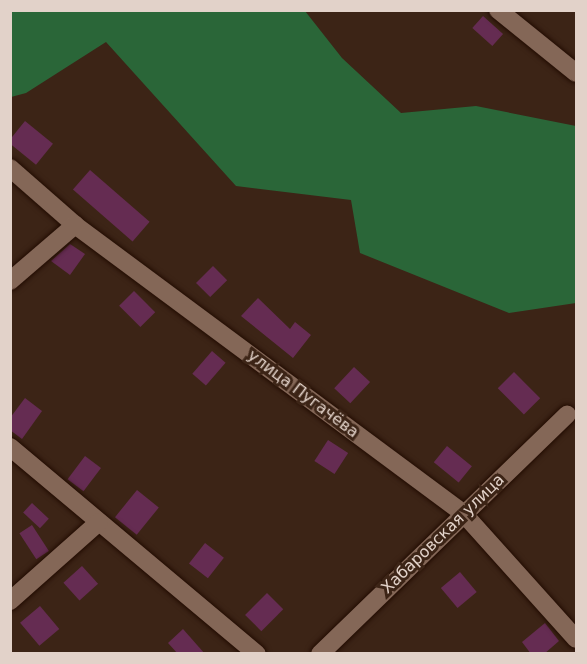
<!DOCTYPE html>
<html>
<head>
<meta charset="utf-8">
<style>
	body { margin:0 }
	#map { position:relative; width:587px; height:664px; overflow:hidden; background:#3c2416; font-family:"DejaVu Sans",sans-serif }
	div>[style] { position:absolute }
	[style*='--x'] { left:calc(var(--x)*1px); top:calc(var(--y)*1px); width:calc(var(--w)*1px); rotate:calc(var(--a)*1deg) }
	.forest>* { inset:0; background:#2a6638 }
	.building>* { inset:0; background:#652c52; transform-origin:0 0 }
	.roads { filter:drop-shadow(0 0 2px #220c02) drop-shadow(0 0 2px #220c02) }
	.street>* { height:18px; margin:-9px; padding:0 9px; transform-origin:9px; border-radius:9px; background:#846757 }
	span { translate:-50% -50%; white-space:nowrap; text-align:center; line-height:1.15; -webkit-text-stroke:6px #3c2416; paint-order:stroke }
	.street-label { font-size:16px; color:#e2d2c9 }
	.frame { position:absolute; inset:0; border:12px solid #e2d2c9; pointer-events:none }
</style>
</head>
<body>
<div id="map">
	<div class="forest">
		<i style="clip-path:polygon(10px 11px,305px 11px,342px 58px,401px 113px,476px 106px,576px 126px,576px 303px,509px 313px,360px 253px,351px 200px,236px 186px,106px 42px,26px 93px,11px 97px)"></i>
	</div>
	<div class="building">
		<i style="left:483px;top:16px;width:27px;height:16px;rotate:42deg"></i>
		<i style="left:25px;top:121px;width:36px;height:27px;rotate:39deg"></i>
		<i style="left:90px;top:170px;width:79px;height:26px;rotate:41deg"></i>
		<i style="clip-path:polygon(70px 244px,85px 254px,70px 275px,51px 261px)"></i>
		<i style="left:213px;top:266px;width:20px;height:24px;rotate:45deg"></i>
		<i style="left:134px;top:291px;width:30px;height:21px;rotate:45deg"></i>
		<i style="clip-path:polygon(258px 298px,290px 329px,295px 322px,311px 335px,293px 358px,241px 316px)"></i>
		<i style="left:212px;top:351px;width:18px;height:30px;rotate:41deg"></i>
		<i style="left:354px;top:367px;width:22px;height:29px;rotate:43deg"></i>
		<i style="left:514px;top:372px;width:37px;height:23px;rotate:45deg"></i>
		<i style="clip-path:polygon(25px 398px,42px 411px,22px 439px,10px 430px,10px 418px)"></i>
		<i style="left:328px;top:440px;width:24px;height:25px;rotate:33deg"></i>
		<i style="left:447px;top:446px;width:32px;height:21px;rotate:39deg"></i>
		<i style="left:85px;top:456px;width:20px;height:29px;rotate:37deg"></i>
		<i style="left:137px;top:490px;width:28px;height:35px;rotate:39deg"></i>
		<i style="left:32px;top:503px;width:23px;height:13px;rotate:43deg"></i>
		<i style="left:32px;top:525px;width:31px;height:15px;rotate:57deg"></i>
		<i style="left:205px;top:543px;width:24px;height:26px;rotate:38deg"></i>
		<i style="left:82px;top:566px;width:24px;height:25px;rotate:48deg"></i>
		<i style="left:460px;top:572px;width:26px;height:25px;rotate:50deg"></i>
		<i style="left:267px;top:593px;width:23px;height:31px;rotate:45deg"></i>
		<i style="left:40px;top:606px;width:30px;height:26px;rotate:50deg"></i>
		<i style="clip-path:polygon(545px 623px,559px 641px,544px 654px,531px 654px,522px 642px)"></i>
		<i style="clip-path:polygon(183px 629px,205px 654px,178px 654px,168px 643px)"></i>
	</div>
	<div class="roads">
		<div class="street">
			<i style="--x:498;--y:10;--w:100;--a:38.9"></i>
			<i style="--x:10;--y:168;--w:86;--a:41.2"></i>
			<i style="--x:75;--y:225;--w:483;--a:36.6"></i>
			<i style="--x:463;--y:513;--w:169;--a:48.1"></i>
			<i style="--x:10;--y:281;--w:86;--a:-40.7"></i>
			<i style="--x:10;--y:447;--w:322;--a:40"></i>
			<i style="--x:10;--y:601;--w:119;--a:-41.6"></i>
			<i style="--x:320;--y:654;--w:344;--a:-44.1"></i>
		</div>
	</div>
	<div class="street-label">
		<span style="left:303px;top:394px;rotate:37deg">улица Пугачёва</span>
		<span style="left:443px;top:534px;rotate:-44deg">Хабаровская улица</span>
	</div>
	<div class="frame"></div>
</div>
</body>
</html>
